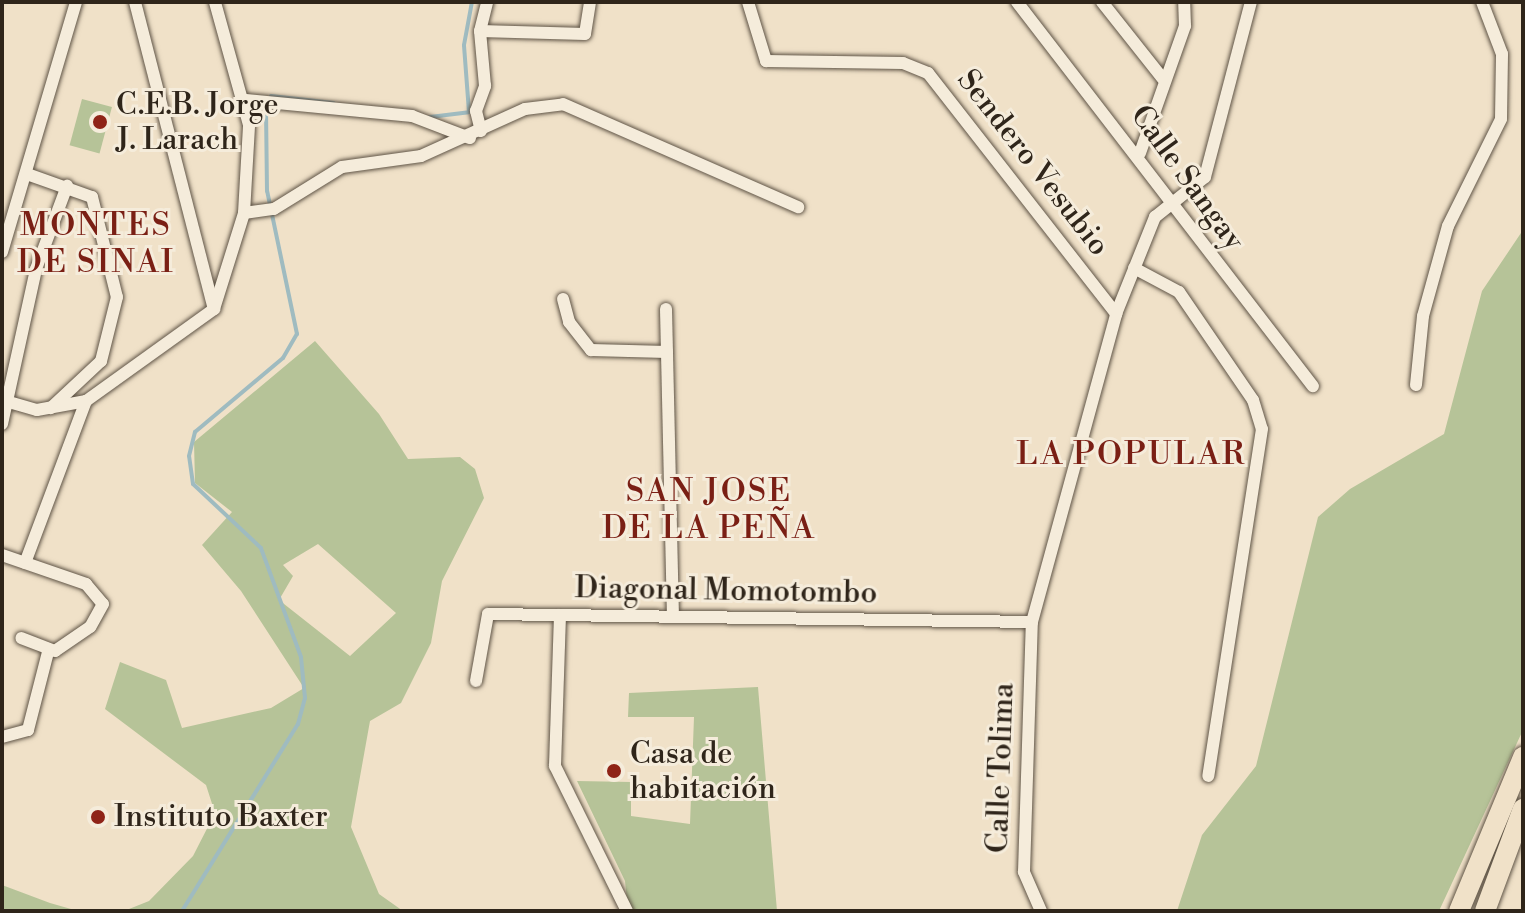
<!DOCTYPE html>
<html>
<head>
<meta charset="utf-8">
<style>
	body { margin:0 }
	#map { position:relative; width:1525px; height:913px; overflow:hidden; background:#f0e1c8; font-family:"Libre Bodoni",serif }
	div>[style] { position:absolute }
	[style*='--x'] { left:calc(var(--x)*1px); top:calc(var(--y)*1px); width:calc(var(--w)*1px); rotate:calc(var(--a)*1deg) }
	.green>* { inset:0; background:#b6c398; transform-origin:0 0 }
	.stream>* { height:4px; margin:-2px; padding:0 2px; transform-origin:2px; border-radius:2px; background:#9fbbc0 }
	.roads { filter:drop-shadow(0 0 2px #5f5446) drop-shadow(0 0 2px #5f5446) }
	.minor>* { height:12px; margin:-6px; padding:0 6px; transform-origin:6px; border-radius:6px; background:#f5ecdb }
	.primary>* { height:20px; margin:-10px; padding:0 10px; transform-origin:10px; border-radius:10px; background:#f0e1c8 }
	.dots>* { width:22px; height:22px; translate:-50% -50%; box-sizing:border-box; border:4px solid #f5ecdb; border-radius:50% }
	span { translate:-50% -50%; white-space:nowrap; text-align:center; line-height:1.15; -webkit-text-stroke:6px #f5ecdb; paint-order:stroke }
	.poi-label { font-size:30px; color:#2f251a }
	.left { translate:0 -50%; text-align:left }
	.street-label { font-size:30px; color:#2f251a }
	.neighbourhood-label { font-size:32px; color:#7a1f14; letter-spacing:2px }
	.frame { position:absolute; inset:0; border:4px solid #2f251a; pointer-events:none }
</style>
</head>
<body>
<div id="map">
	<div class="green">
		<i style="left:82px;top:99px;width:31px;height:48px;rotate:15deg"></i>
		<i style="clip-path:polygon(1523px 230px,1523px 730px,1439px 911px,1177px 911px,1202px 835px,1256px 766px,1318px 517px,1350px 489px,1444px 434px,1482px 291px)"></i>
		<i style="clip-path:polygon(evenodd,315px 341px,379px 414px,408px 459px,460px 457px,475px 469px,484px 498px,442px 581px,431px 643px,401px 703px,370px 721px,351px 827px,379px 894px,403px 911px,124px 911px,149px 901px,193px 856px,215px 813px,206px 785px,105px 709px,120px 662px,166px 680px,182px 728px,271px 708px,304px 688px,241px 591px,202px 545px,232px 512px,195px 483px,194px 442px,315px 341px,318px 544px,396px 613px,350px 656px,279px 600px,293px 576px,283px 565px,318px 544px)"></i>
		<i style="clip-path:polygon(758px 687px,777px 911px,628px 911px,625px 881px,577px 781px,631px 782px,631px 816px,690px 824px,694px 717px,628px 717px,629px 693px)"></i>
		<i style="clip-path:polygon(2px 885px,50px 903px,78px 911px,2px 911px)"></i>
	</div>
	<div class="stream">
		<i style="--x:271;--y:96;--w:63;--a:6.3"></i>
		<i style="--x:430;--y:117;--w:39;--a:-7"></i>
		<i style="--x:469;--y:112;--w:67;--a:-94.3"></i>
		<i style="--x:464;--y:45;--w:44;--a:-79.5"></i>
		<i style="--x:182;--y:911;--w:220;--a:-58.2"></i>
		<i style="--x:298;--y:724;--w:27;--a:-75"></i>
		<i style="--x:305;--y:698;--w:41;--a:-95.6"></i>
		<i style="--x:301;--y:657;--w:116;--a:-110.2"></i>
		<i style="--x:261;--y:548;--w:93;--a:-136.7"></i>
		<i style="--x:193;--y:484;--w:28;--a:-98"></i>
		<i style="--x:189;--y:456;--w:25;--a:-76"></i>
		<i style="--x:195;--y:432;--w:115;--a:-40.1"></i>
		<i style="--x:283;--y:358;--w:28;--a:-60"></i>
		<i style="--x:297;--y:334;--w:146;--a:-101.8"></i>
		<i style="--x:267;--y:191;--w:86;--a:-90.7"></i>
	</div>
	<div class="roads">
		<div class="minor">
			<i style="--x:135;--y:2;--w:317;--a:75.6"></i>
			<i style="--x:748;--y:2;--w:62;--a:73"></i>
			<i style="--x:766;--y:61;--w:137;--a:0.8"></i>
			<i style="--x:903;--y:63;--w:27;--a:22"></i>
			<i style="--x:928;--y:73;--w:306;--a:52"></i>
			<i style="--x:1017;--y:2;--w:485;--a:52.4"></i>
			<i style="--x:1102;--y:2;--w:98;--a:51.6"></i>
			<i style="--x:480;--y:31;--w:105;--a:1.6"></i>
			<i style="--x:585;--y:34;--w:32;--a:-81"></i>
			<i style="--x:246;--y:100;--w:167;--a:5.5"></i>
			<i style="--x:412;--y:116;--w:62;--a:20.8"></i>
			<i style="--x:481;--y:131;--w:21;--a:-104"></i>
			<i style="--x:476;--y:111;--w:27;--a:-70"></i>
			<i style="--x:485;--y:86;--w:55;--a:-95.2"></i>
			<i style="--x:480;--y:31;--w:30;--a:-76"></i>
			<i style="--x:1140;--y:153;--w:135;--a:-70.5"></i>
			<i style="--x:1185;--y:26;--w:24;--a:-92"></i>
			<i style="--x:27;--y:174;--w:69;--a:19.5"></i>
			<i style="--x:92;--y:197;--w:103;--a:76"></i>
			<i style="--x:117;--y:297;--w:66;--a:104"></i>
			<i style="--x:101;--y:361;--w:69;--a:136.8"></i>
			<i style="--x:244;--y:213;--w:30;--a:-8"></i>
			<i style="--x:274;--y:209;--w:80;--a:-31.7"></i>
			<i style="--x:342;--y:167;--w:80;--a:-7.9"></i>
			<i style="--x:421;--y:156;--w:114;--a:-24.3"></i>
			<i style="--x:525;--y:109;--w:38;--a:-7"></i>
			<i style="--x:563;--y:104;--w:257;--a:23.7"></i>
			<i style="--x:2;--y:252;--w:261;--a:-73.5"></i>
			<i style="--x:1134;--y:268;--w:51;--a:28.1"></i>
			<i style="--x:1179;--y:292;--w:131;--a:55.6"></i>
			<i style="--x:1253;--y:400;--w:30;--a:73"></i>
			<i style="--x:1262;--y:429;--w:351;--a:98.8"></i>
			<i style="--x:563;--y:299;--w:24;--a:75"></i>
			<i style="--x:569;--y:322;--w:36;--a:52"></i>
			<i style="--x:591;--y:350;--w:76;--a:1.5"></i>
			<i style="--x:666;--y:309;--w:306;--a:88.7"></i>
			<i style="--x:1416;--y:385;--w:69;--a:-84.2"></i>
			<i style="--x:1423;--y:316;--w:93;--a:-74.5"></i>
			<i style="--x:1448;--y:226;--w:119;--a:-63.6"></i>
			<i style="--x:1501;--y:119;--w:65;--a:-89.1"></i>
			<i style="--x:1502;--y:54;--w:56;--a:-111"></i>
			<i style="--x:2;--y:400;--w:36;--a:16"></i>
			<i style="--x:37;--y:410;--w:50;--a:-10.4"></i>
			<i style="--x:86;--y:401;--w:158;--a:-35.7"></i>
			<i style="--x:214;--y:309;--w:101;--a:-72.6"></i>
			<i style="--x:244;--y:213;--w:88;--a:-86.7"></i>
			<i style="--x:249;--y:125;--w:128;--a:-105.5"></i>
			<i style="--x:2;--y:424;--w:159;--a:-77.6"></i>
			<i style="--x:36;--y:269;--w:89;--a:-69.5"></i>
			<i style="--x:2;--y:555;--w:89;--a:19"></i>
			<i style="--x:86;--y:584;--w:26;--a:50"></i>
			<i style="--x:103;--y:604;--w:26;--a:119"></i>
			<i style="--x:90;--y:627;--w:42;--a:145.6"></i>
			<i style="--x:55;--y:651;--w:36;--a:-159"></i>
			<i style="--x:25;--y:563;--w:173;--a:-69.4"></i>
			<i style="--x:560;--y:615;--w:151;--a:91.9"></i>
			<i style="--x:555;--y:766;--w:162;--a:63.6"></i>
			<i style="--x:476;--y:681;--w:68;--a:-79.8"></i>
			<i style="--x:488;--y:614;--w:544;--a:0.84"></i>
			<i style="--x:2;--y:737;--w:27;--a:-15"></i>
			<i style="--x:28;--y:730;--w:81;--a:-75.6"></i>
			<i style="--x:1041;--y:911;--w:43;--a:-113.6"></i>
			<i style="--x:1024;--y:872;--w:250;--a:-88.2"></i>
			<i style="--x:1032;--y:622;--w:319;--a:-74.7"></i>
			<i style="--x:1116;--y:314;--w:105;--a:-68.1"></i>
			<i style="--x:1155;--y:217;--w:64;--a:-38.7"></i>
			<i style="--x:1205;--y:177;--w:181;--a:-75.3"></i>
		</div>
		<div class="primary">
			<i style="--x:1459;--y:911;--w:167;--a:-67.4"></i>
			<i style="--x:1485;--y:911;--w:109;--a:-69.6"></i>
		</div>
	</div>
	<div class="dots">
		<i style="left:100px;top:122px;background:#8f2418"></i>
		<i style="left:614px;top:771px;background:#8f2418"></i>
		<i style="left:98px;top:817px;background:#8f2418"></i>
	</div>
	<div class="poi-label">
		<span class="left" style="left:116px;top:122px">C.E.B. Jorge<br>J. Larach</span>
		<span class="left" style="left:630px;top:771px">Casa de<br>habitación</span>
		<span class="left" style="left:114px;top:817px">Instituto Baxter</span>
	</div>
	<div class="street-label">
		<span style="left:1033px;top:163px;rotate:52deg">Sendero Vesubio</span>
		<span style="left:1187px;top:178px;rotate:54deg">Calle Sangay</span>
		<span style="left:726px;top:591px;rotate:1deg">Diagonal Momotombo</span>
		<span style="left:1001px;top:768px;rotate:-88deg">Calle Tolima</span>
	</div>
	<div class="neighbourhood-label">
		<span style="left:96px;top:244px">MONTES<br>DE SINAI</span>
		<span style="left:1131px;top:454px">LA POPULAR</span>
		<span style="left:709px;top:510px">SAN JOSE<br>DE LA PEÑA</span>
	</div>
	<div class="frame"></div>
</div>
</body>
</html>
